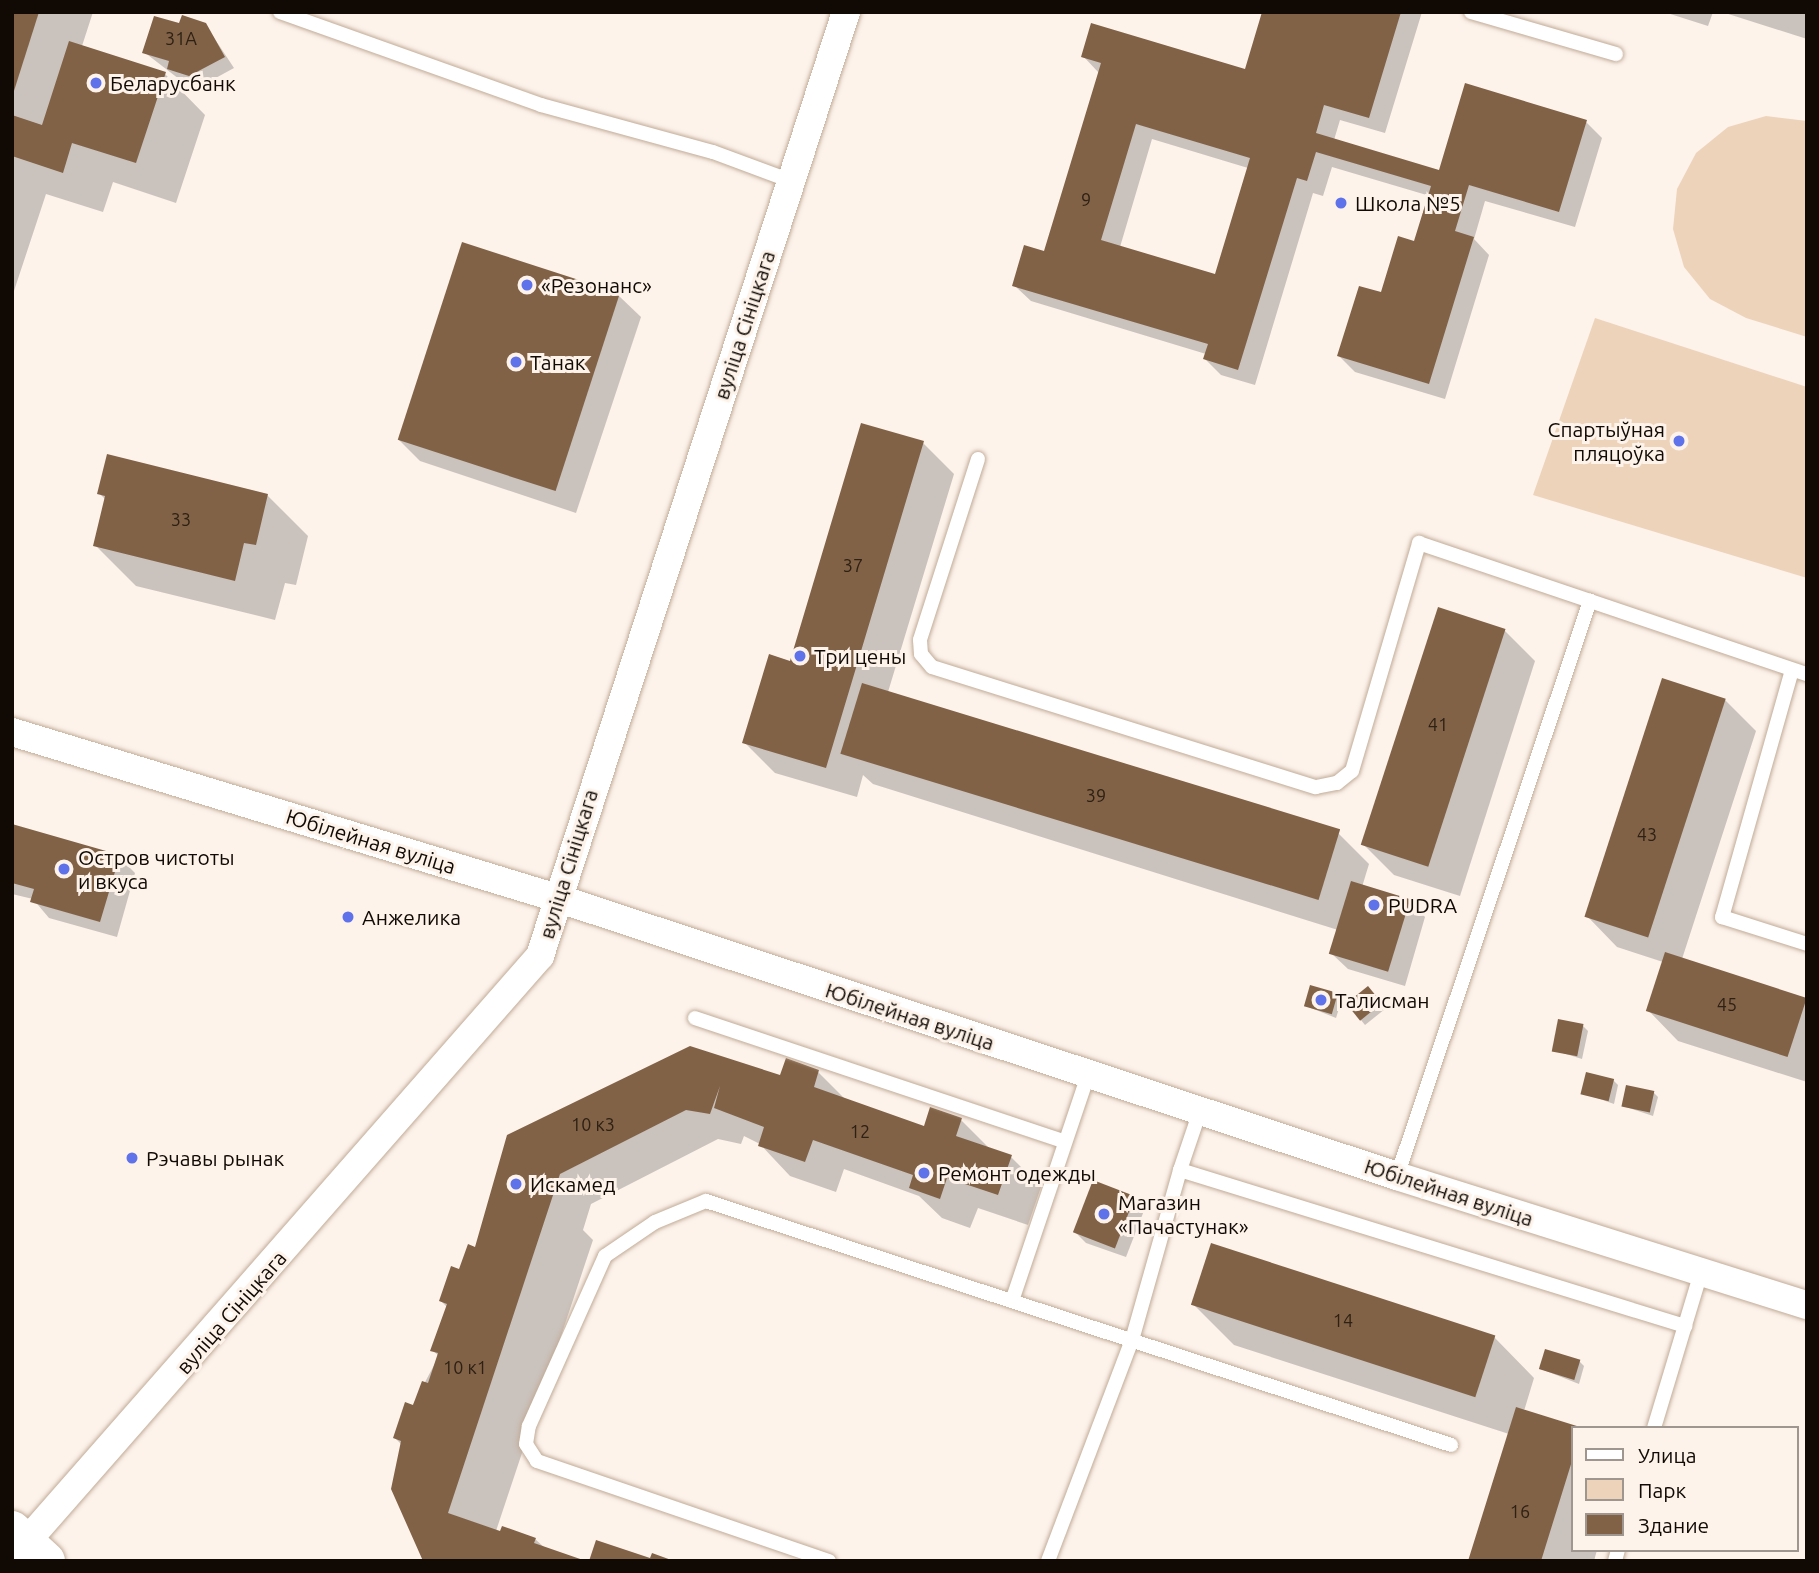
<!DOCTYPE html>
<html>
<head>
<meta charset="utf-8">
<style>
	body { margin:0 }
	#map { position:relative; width:1819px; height:1573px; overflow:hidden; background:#fdf3eb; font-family:Ubuntu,sans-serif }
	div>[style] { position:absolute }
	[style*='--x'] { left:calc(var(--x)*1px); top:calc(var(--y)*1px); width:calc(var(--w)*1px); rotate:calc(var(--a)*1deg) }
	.green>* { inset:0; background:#eed3bb }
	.shadow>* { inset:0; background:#0003 }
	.building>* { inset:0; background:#816246; transform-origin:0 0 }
	.roads { filter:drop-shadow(0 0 2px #c1ab97) drop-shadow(0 0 2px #c1ab97) }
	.service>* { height:14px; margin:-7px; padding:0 7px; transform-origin:7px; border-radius:7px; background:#fff }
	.minor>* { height:28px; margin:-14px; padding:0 14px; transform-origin:14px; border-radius:14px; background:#fff }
	.secondary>* { height:38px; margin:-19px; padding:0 19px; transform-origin:19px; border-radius:19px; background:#fff }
	.dots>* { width:19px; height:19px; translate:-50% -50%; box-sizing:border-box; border:4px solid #fdf3eb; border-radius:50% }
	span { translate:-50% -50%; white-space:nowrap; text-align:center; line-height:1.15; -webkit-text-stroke:6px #fdf3eb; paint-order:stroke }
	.number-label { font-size:18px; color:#2d2014 }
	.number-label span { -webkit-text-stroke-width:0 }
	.poi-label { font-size:21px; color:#110a04 }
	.left { translate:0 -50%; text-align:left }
	.right { translate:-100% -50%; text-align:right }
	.street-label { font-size:21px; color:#110a04 }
	.frame { position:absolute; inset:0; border:14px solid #110a04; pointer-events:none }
	.legend { position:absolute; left:1571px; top:1426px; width:228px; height:126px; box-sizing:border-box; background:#fdf3eb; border:2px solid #9f968f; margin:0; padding:9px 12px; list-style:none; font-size:21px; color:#110a04 }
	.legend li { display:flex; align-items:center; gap:14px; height:35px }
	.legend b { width:35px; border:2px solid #9f968f }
</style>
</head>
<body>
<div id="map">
	<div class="green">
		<i style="clip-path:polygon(1766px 116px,1807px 121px,1807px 337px,1746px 318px,1710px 299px,1684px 267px,1673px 229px,1677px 189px,1696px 153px,1728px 127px)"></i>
		<i style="clip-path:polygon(1595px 318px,1807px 387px,1807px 578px,1533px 495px)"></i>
	</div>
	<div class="shadow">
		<i style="clip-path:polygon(12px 12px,93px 12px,82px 46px,165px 74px,205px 115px,176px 203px,113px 182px,103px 212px,46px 194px,12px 297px)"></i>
		<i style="clip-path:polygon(evenodd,1263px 12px,1422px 12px,1385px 133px,1340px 120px,1334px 140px,1440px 172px,1586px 122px,1602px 138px,1575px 227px,1485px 201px,1474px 239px,1489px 255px,1445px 399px,1355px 372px,1339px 356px,1415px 244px,1430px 196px,1332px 167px,1323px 196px,1313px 193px,1255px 385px,1221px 375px,1205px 359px,1206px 354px,1031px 301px,1014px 285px,1045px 253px,1099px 73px,1083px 56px,1246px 71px,1263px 12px,1152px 139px,1248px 168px,1216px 276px,1120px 247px,1152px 139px)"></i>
		<i style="clip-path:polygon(1664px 12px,1713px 12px,1708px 26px)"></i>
		<i style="clip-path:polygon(1722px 12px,1807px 12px,1807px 39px)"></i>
		<i style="clip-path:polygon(205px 24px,234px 68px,201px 86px,179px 79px,144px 52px,180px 26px)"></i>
		<i style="clip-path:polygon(619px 296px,641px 317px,576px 513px,420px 461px,399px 440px)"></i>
		<i style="clip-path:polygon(923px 443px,954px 474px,888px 692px,1339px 834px,1369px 864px,1362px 887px,1409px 900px,1425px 917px,1405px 986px,1348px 969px,1331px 953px,1338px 930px,873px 784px,863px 775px,857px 797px,775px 773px,744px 742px)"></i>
		<i style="clip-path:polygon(99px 493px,267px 495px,308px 536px,296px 585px,285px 583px,275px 620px,136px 586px,95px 545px,106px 500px)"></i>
		<i style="clip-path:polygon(1504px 630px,1535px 661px,1460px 896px,1394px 875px,1364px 845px)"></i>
		<i style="clip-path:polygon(1725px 700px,1756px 731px,1682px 959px,1807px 999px,1807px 1082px,1678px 1041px,1648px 1010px,1663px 962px,1617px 947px,1587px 916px)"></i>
		<i style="clip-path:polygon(12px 826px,119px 857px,135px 873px,117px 937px,49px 918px,33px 899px,12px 894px)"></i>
		<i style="clip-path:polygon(1373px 993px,1385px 1009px,1365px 1025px,1348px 1004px)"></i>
		<i style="clip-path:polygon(1337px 994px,1342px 999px,1336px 1018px,1306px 1006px)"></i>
		<i style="clip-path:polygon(1583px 1026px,1588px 1031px,1582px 1059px,1553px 1050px)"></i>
		<i style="clip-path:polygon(690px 1048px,781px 1077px,818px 1072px,847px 1101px,925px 1128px,961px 1120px,991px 1150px,1011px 1157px,1041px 1187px,1028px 1225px,978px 1208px,970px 1228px,942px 1218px,919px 1196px,844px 1169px,836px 1192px,790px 1176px,760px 1144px,744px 1136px,741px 1144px,718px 1139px,591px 1204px,583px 1230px,593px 1240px,496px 1531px,535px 1539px,545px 1548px,425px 1561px,402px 1445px,395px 1438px,439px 1356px,432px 1350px,447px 1307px,441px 1301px,476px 1250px)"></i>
		<i style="clip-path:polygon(1613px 1080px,1618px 1085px,1614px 1104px,1583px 1093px)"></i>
		<i style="clip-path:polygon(1653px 1092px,1658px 1097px,1653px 1116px,1623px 1106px)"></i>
		<i style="clip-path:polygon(1134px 1197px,1145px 1208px,1126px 1257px,1086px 1243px,1075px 1232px)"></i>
		<i style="clip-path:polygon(1193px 1304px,1494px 1337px,1534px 1378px,1524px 1411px,1576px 1428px,1572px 1428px,1572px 1550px,1597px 1550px,1594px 1561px,1469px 1561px,1509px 1434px,1234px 1345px)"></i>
		<i style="clip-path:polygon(1579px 1361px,1584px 1366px,1579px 1384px,1541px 1369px)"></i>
	</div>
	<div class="building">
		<i style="clip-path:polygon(12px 12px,39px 12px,13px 94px,12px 93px)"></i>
		<i style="clip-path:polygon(evenodd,1262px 12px,1401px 12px,1369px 118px,1324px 105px,1316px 133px,1439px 170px,1465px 83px,1587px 120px,1559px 212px,1469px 185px,1455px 231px,1474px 237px,1429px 384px,1337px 356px,1359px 286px,1381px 292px,1398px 236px,1414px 241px,1431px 186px,1316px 152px,1307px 181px,1297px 178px,1238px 370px,1203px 359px,1208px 344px,1012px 286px,1024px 245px,1044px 251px,1101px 63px,1081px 57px,1091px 23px,1245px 69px,1262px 12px,1136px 124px,1250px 158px,1215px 274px,1101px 240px,1136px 124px)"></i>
		<i style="clip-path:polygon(182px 15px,206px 23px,225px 57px,189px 76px,167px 69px,169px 61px,142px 53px,154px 16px,179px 23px)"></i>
		<i style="clip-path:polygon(69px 41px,166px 72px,136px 163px,72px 143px,63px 173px,12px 156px,12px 115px,42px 125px)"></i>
		<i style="left:462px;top:242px;width:166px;height:208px;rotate:18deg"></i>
		<i style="clip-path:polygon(861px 423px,924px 441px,826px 768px,742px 743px,769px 654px,790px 661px)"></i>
		<i style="clip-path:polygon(107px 454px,268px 494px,256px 545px,244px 543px,235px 581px,93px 546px,105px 496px,97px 494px)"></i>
		<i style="left:1438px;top:607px;width:71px;height:250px;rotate:18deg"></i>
		<i style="left:1662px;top:678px;width:67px;height:251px;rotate:18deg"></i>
		<i style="left:862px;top:683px;width:500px;height:74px;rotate:17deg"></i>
		<i style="clip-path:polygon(12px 824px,120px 855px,100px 922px,30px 902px,34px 889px,12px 883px)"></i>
		<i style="left:1351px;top:881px;width:62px;height:76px;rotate:17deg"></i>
		<i style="left:1665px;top:952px;width:149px;height:62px;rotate:18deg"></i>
		<i style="left:1310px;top:985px;width:29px;height:22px;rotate:16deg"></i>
		<i style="left:1368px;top:986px;width:22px;height:28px;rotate:51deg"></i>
		<i style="left:1558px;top:1019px;width:26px;height:33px;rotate:11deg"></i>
		<i style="clip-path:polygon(690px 1046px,780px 1075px,786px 1058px,819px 1070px,814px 1087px,924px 1126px,930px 1107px,962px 1118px,956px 1136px,1012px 1155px,998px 1195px,947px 1178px,940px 1199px,909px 1188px,913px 1175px,813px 1140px,805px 1162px,758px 1146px,764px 1127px,714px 1108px,720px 1086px,710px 1114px,686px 1110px,560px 1174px,448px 1513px,500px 1531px,502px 1526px,536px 1538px,534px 1543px,586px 1561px,423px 1561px,391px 1489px,401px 1441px,393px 1438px,405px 1402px,413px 1405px,422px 1381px,428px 1383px,438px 1353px,430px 1351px,447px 1304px,439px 1301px,451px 1266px,459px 1269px,468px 1244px,475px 1247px,507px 1135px)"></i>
		<i style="left:1586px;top:1072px;width:29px;height:23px;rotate:14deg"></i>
		<i style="left:1626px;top:1085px;width:29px;height:22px;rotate:12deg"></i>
		<i style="left:1093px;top:1180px;width:45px;height:56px;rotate:21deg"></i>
		<i style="left:1211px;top:1243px;width:299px;height:65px;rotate:18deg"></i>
		<i style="left:1545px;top:1349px;width:37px;height:21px;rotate:17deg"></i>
		<i style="clip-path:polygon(1516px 1407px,1580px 1427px,1572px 1428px,1572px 1461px,1541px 1561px,1468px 1561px)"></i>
		<i style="clip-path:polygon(596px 1540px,650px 1558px,652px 1553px,674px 1561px,589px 1561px)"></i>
	</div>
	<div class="roads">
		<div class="service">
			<i style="--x:280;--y:12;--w:277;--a:19.6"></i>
			<i style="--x:541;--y:105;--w:178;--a:15.3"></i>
			<i style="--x:713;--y:152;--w:83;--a:20.4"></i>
			<i style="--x:1471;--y:12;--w:151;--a:16.2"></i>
			<i style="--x:978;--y:459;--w:190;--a:107.8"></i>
			<i style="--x:920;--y:640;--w:14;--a:86"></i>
			<i style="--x:921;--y:654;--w:17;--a:50"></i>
			<i style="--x:932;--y:667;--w:402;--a:17.4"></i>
			<i style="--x:1316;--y:787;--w:21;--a:-11"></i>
			<i style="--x:1337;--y:783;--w:19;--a:-39"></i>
			<i style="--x:1352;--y:771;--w:238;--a:-73.6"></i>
			<i style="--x:1419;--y:543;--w:410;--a:18.7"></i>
			<i style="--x:1792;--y:670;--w:257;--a:105.8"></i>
			<i style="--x:1722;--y:917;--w:89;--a:17.6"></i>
			<i style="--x:695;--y:1018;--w:390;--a:18.5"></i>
			<i style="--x:1180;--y:1170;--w:62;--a:-71.3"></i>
			<i style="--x:1397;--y:1176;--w:607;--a:-71.45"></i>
			<i style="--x:1012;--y:1301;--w:238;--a:-71.4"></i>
			<i style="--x:1654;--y:1428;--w:163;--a:-73.2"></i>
			<i style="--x:829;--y:1561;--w:309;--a:-161.1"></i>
			<i style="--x:537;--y:1461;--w:20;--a:-123"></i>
			<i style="--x:526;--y:1444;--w:18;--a:-81"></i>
			<i style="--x:529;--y:1426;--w:186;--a:-65.9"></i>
			<i style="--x:605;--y:1256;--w:60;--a:-34.2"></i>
			<i style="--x:655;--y:1222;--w:55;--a:-22.4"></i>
			<i style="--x:706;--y:1201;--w:784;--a:18.13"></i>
			<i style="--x:1048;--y:1561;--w:236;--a:-69.2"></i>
			<i style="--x:1132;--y:1340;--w:177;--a:-74.2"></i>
			<i style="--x:1180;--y:1170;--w:529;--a:17.17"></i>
			<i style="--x:1615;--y:1561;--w:11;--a:-75"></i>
		</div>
		<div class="minor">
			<i style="--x:12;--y:732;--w:570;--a:16.94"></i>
			<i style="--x:557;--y:898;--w:885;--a:18.31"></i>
			<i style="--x:1397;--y:1176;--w:430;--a:17.5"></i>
			<i style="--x:12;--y:1558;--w:801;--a:-48.75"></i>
			<i style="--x:540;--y:956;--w:992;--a:-72.04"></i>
		</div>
		<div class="secondary">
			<i style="--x:12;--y:1530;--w:46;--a:42.4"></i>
		</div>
	</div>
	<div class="dots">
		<i style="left:96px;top:83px;background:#5f72e9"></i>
		<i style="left:1341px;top:203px;background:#5f72e9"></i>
		<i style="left:527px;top:285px;background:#5f72e9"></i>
		<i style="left:516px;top:362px;background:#5f72e9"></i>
		<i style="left:1679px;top:441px;background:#5f72e9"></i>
		<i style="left:800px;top:656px;background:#5f72e9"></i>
		<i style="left:64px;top:869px;background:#5f72e9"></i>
		<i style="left:1374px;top:905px;background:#5f72e9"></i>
		<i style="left:348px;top:917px;background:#5f72e9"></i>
		<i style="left:1321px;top:1000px;background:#5f72e9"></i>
		<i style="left:132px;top:1158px;background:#5f72e9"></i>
		<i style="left:924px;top:1173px;background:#5f72e9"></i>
		<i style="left:516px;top:1184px;background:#5f72e9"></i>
		<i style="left:1104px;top:1214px;background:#5f72e9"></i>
	</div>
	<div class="number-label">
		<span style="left:181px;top:38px">31А</span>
		<span style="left:1086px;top:199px">9</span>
		<span style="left:181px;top:519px">33</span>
		<span style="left:853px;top:565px">37</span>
		<span style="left:1438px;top:724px">41</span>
		<span style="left:1096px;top:795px">39</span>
		<span style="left:1647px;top:834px">43</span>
		<span style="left:1727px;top:1004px">45</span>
		<span style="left:593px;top:1124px">10 к3</span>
		<span style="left:860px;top:1131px">12</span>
		<span style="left:1343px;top:1320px">14</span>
		<span style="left:465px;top:1367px">10 к1</span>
		<span style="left:1520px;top:1511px">16</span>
	</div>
	<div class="poi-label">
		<span class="left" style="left:110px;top:83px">Беларусбанк</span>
		<span class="left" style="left:1355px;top:203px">Школа №5</span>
		<span class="left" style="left:541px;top:285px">«Резонанс»</span>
		<span class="left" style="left:530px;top:362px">Танак</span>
		<span class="right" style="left:1665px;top:441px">Спартыўная<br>пляцоўка</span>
		<span class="left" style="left:814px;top:656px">Три цены</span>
		<span class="left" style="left:78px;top:869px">Остров чистоты<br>и вкуса</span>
		<span class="left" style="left:1388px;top:905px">PUDRA</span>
		<span class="left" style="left:362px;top:917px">Анжелика</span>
		<span class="left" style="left:1335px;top:1000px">Талисман</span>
		<span class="left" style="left:146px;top:1158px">Рэчавы рынак</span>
		<span class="left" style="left:938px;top:1173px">Ремонт одежды</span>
		<span class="left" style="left:530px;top:1184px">Искамед</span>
		<span class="left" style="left:1118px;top:1214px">Магазин<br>«Пачастунак»</span>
	</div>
	<div class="street-label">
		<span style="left:744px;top:325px;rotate:-72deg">вуліца Сініцкага</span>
		<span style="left:371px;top:841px;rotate:17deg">Юбілейная вуліца</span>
		<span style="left:568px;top:864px;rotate:-73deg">вуліца Сініцкага</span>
		<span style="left:910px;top:1016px;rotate:18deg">Юбілейная вуліца</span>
		<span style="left:1449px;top:1192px;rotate:18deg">Юбілейная вуліца</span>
		<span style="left:231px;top:1312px;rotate:-49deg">вуліца Сініцкага</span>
	</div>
	<div class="frame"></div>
	<ul class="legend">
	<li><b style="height:9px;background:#fff"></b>Улица</li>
	<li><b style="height:19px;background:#eed3bb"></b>Парк</li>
	<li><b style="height:19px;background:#816246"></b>Здание</li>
	</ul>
</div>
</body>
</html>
